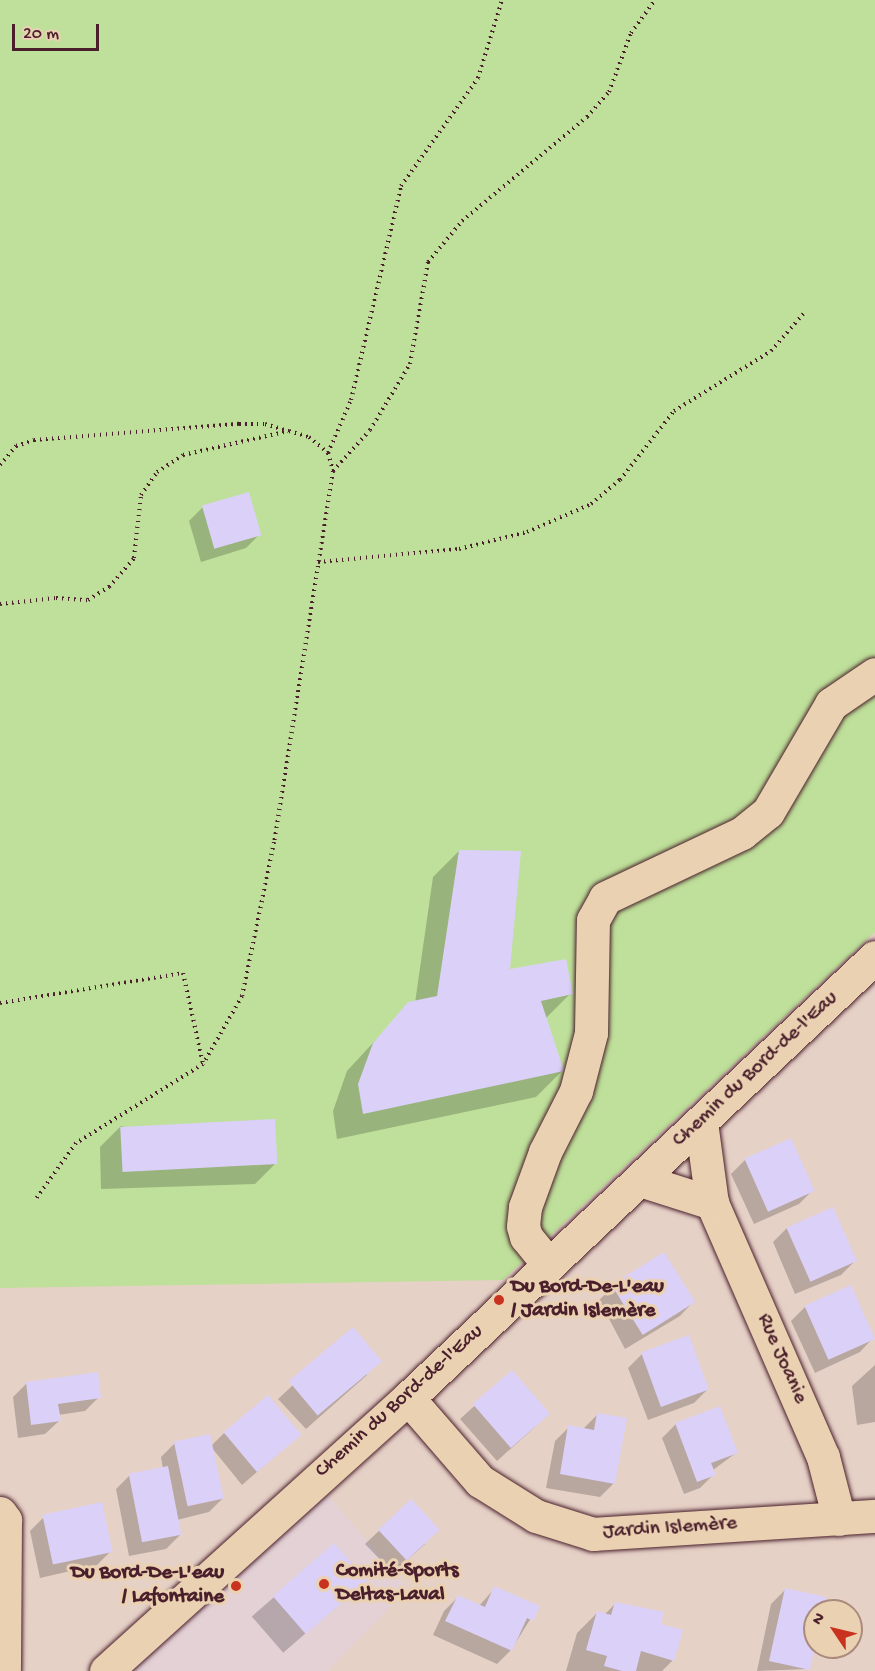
<!DOCTYPE html>
<html>
<head>
<meta charset="utf-8">
<style>
	body { margin:0 }
	#map { position:relative; width:875px; height:1671px; overflow:hidden; background:#e6d1c7; font-family:"Gochi Hand",sans-serif }
	div>[style] { position:absolute }
	[style*='--x'] { left:calc(var(--x)*1px); top:calc(var(--y)*1px); width:calc(var(--w)*1px); rotate:calc(var(--a)*1deg) }
	.built>* { inset:0; background:#e3d1d6 }
	.green>* { inset:0; background:#bee09a }
	.shadow>* { inset:0; background:#0003; transform-origin:0 0 }
	.building>* { inset:0; background:#dbd0f8; transform-origin:0 0 }
	.path>* { height:4px; margin-top:-2px; transform-origin:0; background:repeating-linear-gradient(90deg,#4a1f2b 0 1.5px,transparent 0 6px) }
	.roads { filter:drop-shadow(0 0 2px #4a1f2b) drop-shadow(0 0 2px #4a1f2b) }
	.minor>* { height:33px; margin:-16.5px; padding:0 16.5px; transform-origin:16.5px; border-radius:16.5px; background:#ead1b2 }
	.dots>* { width:16px; height:16px; translate:-50% -50%; box-sizing:border-box; border:3px solid #ead1b2; border-radius:50% }
	span { translate:-50% -50%; white-space:nowrap; text-align:center; line-height:1.15; -webkit-text-stroke:6px #ead1b2; paint-order:stroke }
	.street-label { font-size:21px; color:#4a1f2b }
	.poi-label { font-size:21px; color:#4a1f2b; font-weight:700 }
	.left { translate:0 -50%; text-align:left }
	.right { translate:-100% -50%; text-align:right }
	.north { position:absolute; left:803px; top:1599px; width:60px; height:60px; box-sizing:border-box; background:#ead1b2; border:2px solid #aa8a7c; border-radius:50%; rotate:305deg; font-size:16px; font-weight:700; line-height:24px; text-align:center; color:#4a1f2b }
	.north::after { content:''; display:block; margin:auto; width:21px; height:27px; background:#c8321e; clip-path:polygon(50% 0,100% 100%,50% 72%,0 100%) }
	.scale { position:absolute; left:12px; top:24px; width:87px; height:27px; box-sizing:border-box; border:3px solid #4a1f2b; border-top:0; padding-left:8px; font-size:18px; line-height:21px; white-space:nowrap; color:#4a1f2b; -webkit-text-stroke:4px #ead1b2; paint-order:stroke }
</style>
</head>
<body>
<div id="map">
	<div class="built">
		<i style="clip-path:polygon(318px 1484px,408px 1589px,327px 1671px,107px 1671px)"></i>
	</div>
	<div class="green">
		<i style="clip-path:polygon(0 0,875px 0,875px 932px,503px 1280px,0 1288px)"></i>
	</div>
	<div class="shadow">
		<i style="clip-path:polygon(203px 507px,260px 534px,246px 548px,201px 562px,189px 521px)"></i>
		<i style="clip-path:polygon(459px 851px,508px 971px,571px 993px,545px 1019px,562px 1071px,536px 1097px,337px 1139px,333px 1111px,347px 1071px,409px 1004px,415px 1003px,433px 877px)"></i>
		<i style="clip-path:polygon(121px 1126px,275px 1164px,255px 1184px,101px 1189px,100px 1147px)"></i>
		<i style="clip-path:polygon(745px 1160px,813px 1190px,799px 1204px,754px 1224px,731px 1174px)"></i>
		<i style="clip-path:polygon(787px 1228px,855px 1261px,841px 1275px,795px 1294px,773px 1242px)"></i>
		<i style="clip-path:polygon(664px 1254px,693px 1302px,680px 1316px,625px 1349px,599px 1300px,613px 1287px)"></i>
		<i style="clip-path:polygon(805px 1307px,873px 1338px,860px 1352px,815px 1373px,791px 1321px)"></i>
		<i style="clip-path:polygon(352px 1330px,367px 1375px,306px 1429px,278px 1399px)"></i>
		<i style="clip-path:polygon(642px 1354px,708px 1389px,694px 1403px,648px 1420px,628px 1368px)"></i>
		<i style="clip-path:polygon(875px 1365px,875px 1422px,857px 1425px,852px 1386px)"></i>
		<i style="clip-path:polygon(512px 1372px,535px 1427px,497px 1461px,460px 1419px)"></i>
		<i style="clip-path:polygon(27px 1383px,99px 1397px,85px 1411px,58px 1415px,59px 1421px,45px 1434px,18px 1438px,13px 1397px)"></i>
		<i style="clip-path:polygon(597px 1415px,614px 1483px,600px 1497px,546px 1488px,555px 1441px,569px 1427px,583px 1429px)"></i>
		<i style="clip-path:polygon(676px 1424px,736px 1453px,713px 1470px,714px 1474px,700px 1488px,684px 1494px,662px 1438px)"></i>
		<i style="clip-path:polygon(224px 1433px,299px 1435px,242px 1485px,212px 1448px,223px 1498px,209px 1512px,177px 1520px,180px 1535px,166px 1549px,129px 1556px,116px 1489px,130px 1475px,163px 1469px,161px 1457px,175px 1443px,211px 1446px)"></i>
		<i style="clip-path:polygon(411px 1501px,425px 1544px,393px 1573px,365px 1544px)"></i>
		<i style="clip-path:polygon(44px 1517px,111px 1551px,97px 1565px,40px 1578px,30px 1531px)"></i>
		<i style="left:334px;top:1545px;width:48px;height:109px;rotate:49deg"></i>
		<i style="clip-path:polygon(495px 1588px,538px 1607px,511px 1650px,497px 1664px,433px 1635px,444px 1611px,458px 1597px,479px 1606px)"></i>
		<i style="clip-path:polygon(785px 1590px,821px 1611px,815px 1611px,815px 1638px,808px 1669px,757px 1671px,771px 1604px)"></i>
		<i style="clip-path:polygon(615px 1604px,659px 1625px,673px 1660px,662px 1671px,566px 1671px,577px 1633px,597px 1613px,604px 1615px)"></i>
	</div>
	<div class="building">
		<i style="left:249px;top:492px;width:45px;height:49px;rotate:74deg"></i>
		<i style="clip-path:polygon(459px 850px,521px 851px,510px 969px,566px 959px,573px 994px,541px 1001px,564px 1071px,363px 1114px,358px 1084px,373px 1043px,408px 1002px,437px 996px)"></i>
		<i style="left:275px;top:1119px;width:45px;height:155px;rotate:87deg"></i>
		<i style="left:791px;top:1138px;width:58px;height:51px;rotate:66deg"></i>
		<i style="left:833px;top:1207px;width:59px;height:51px;rotate:66deg"></i>
		<i style="left:664px;top:1252px;width:59px;height:62px;rotate:58deg"></i>
		<i style="left:851px;top:1285px;width:59px;height:51px;rotate:66deg"></i>
		<i style="left:353px;top:1327px;width:45px;height:84px;rotate:50deg"></i>
		<i style="left:689px;top:1335px;width:58px;height:51px;rotate:70deg"></i>
		<i style="left:512px;top:1370px;width:58px;height:52px;rotate:49deg"></i>
		<i style="clip-path:polygon(98px 1372px,101px 1398px,58px 1404px,61px 1421px,31px 1425px,26px 1382px)"></i>
		<i style="left:268px;top:1395px;width:52px;height:58px;rotate:50deg"></i>
		<i style="clip-path:polygon(720px 1406px,738px 1453px,711px 1463px,716px 1475px,697px 1482px,675px 1423px)"></i>
		<i style="clip-path:polygon(597px 1413px,627px 1418px,615px 1484px,560px 1474px,568px 1425px,594px 1430px)"></i>
		<i style="left:210px;top:1434px;width:66px;height:37px;rotate:78deg"></i>
		<i style="left:168px;top:1466px;width:70px;height:40px;rotate:79deg"></i>
		<i style="left:411px;top:1499px;width:42px;height:45px;rotate:47deg"></i>
		<i style="left:102px;top:1502px;width:51px;height:61px;rotate:78deg"></i>
		<i style="left:334px;top:1543px;width:50px;height:81px;rotate:49deg"></i>
		<i style="clip-path:polygon(494px 1586px,540px 1606px,533px 1621px,527px 1618px,512px 1651px,445px 1621px,458px 1595px,485px 1607px)"></i>
		<i style="clip-path:polygon(785px 1588px,826px 1597px,823px 1611px,815px 1611px,815px 1645px,810px 1670px,769px 1661px)"></i>
		<i style="clip-path:polygon(615px 1602px,664px 1612px,661px 1624px,683px 1630px,674px 1661px,641px 1651px,636px 1671px,622px 1671px,604px 1666px,607px 1656px,586px 1650px,597px 1611px,611px 1615px)"></i>
	</div>
	<div class="path">
		<i style="--x:328;--y:453;--w:58;--a:-66.5"></i>
		<i style="--x:351;--y:400;--w:220;--a:-76.8"></i>
		<i style="--x:401;--y:186;--w:133;--a:-54.5"></i>
		<i style="--x:478;--y:78;--w:82;--a:-72.9"></i>
		<i style="--x:0;--y:465;--w:25;--a:-50"></i>
		<i style="--x:16;--y:446;--w:19;--a:-18"></i>
		<i style="--x:34;--y:440;--w:206;--a:-4.5"></i>
		<i style="--x:239;--y:424;--w:26;--a:0"></i>
		<i style="--x:265;--y:424;--w:24;--a:17"></i>
		<i style="--x:333;--y:471;--w:55;--a:-47.9"></i>
		<i style="--x:370;--y:430;--w:77;--a:-58.8"></i>
		<i style="--x:410;--y:364;--w:104;--a:-80"></i>
		<i style="--x:428;--y:262;--w:53;--a:-50.3"></i>
		<i style="--x:462;--y:221;--w:163;--a:-39.8"></i>
		<i style="--x:587;--y:117;--w:33;--a:-49"></i>
		<i style="--x:609;--y:92;--w:63;--a:-69.6"></i>
		<i style="--x:631;--y:33;--w:41;--a:-54"></i>
		<i style="--x:318;--y:562;--w:142;--a:-5.3"></i>
		<i style="--x:459;--y:549;--w:70;--a:-14"></i>
		<i style="--x:527;--y:532;--w:70;--a:-23.6"></i>
		<i style="--x:591;--y:504;--w:38;--a:-40"></i>
		<i style="--x:620;--y:480;--w:88;--a:-52"></i>
		<i style="--x:674;--y:411;--w:114;--a:-31.7"></i>
		<i style="--x:771;--y:351;--w:50;--a:-49"></i>
		<i style="--x:0;--y:604;--w:56;--a:-6.1"></i>
		<i style="--x:56;--y:598;--w:32;--a:4"></i>
		<i style="--x:88;--y:600;--w:25;--a:-32"></i>
		<i style="--x:109;--y:587;--w:38;--a:-49"></i>
		<i style="--x:134;--y:558;--w:63;--a:-83.7"></i>
		<i style="--x:141;--y:495;--w:28;--a:-55"></i>
		<i style="--x:157;--y:472;--w:31;--a:-33"></i>
		<i style="--x:183;--y:455;--w:109;--a:-12.8"></i>
		<i style="--x:289;--y:431;--w:21;--a:17"></i>
		<i style="--x:309;--y:437;--w:25;--a:40"></i>
		<i style="--x:328;--y:453;--w:19;--a:74"></i>
		<i style="--x:333;--y:471;--w:376;--a:99"></i>
		<i style="--x:274;--y:842;--w:157;--a:101.7"></i>
		<i style="--x:242;--y:996;--w:78;--a:119.8"></i>
		<i style="--x:203;--y:1064;--w:150;--a:148.1"></i>
		<i style="--x:76;--y:1143;--w:70;--a:125.7"></i>
		<i style="--x:0;--y:1003;--w:185;--a:-9.3"></i>
		<i style="--x:183;--y:973;--w:93;--a:77.6"></i>
	</div>
	<div class="roads">
		<div class="minor">
			<i style="--x:701;--y:1122;--w:82;--a:82.3"></i>
			<i style="--x:712;--y:1203;--w:277;--a:66.4"></i>
			<i style="--x:823;--y:1457;--w:64;--a:75.5"></i>
			<i style="--x:640;--y:1180;--w:76;--a:17.7"></i>
			<i style="--x:549;--y:1265;--w:36;--a:-129"></i>
			<i style="--x:526;--y:1237;--w:11;--a:-105"></i>
			<i style="--x:523;--y:1226;--w:19;--a:-84"></i>
			<i style="--x:525;--y:1207;--w:59;--a:-70"></i>
			<i style="--x:545;--y:1152;--w:68;--a:-63.1"></i>
			<i style="--x:576;--y:1091;--w:60;--a:-75.5"></i>
			<i style="--x:591;--y:1033;--w:113;--a:-89"></i>
			<i style="--x:593;--y:920;--w:25;--a:-61"></i>
			<i style="--x:605;--y:898;--w:152;--a:-25.4"></i>
			<i style="--x:742;--y:833;--w:33;--a:-39"></i>
			<i style="--x:768;--y:812;--w:125;--a:-59.7"></i>
			<i style="--x:831;--y:704;--w:53;--a:-34.3"></i>
			<i style="--x:408;--y:1398;--w:110;--a:49.1"></i>
			<i style="--x:480;--y:1481;--w:66;--a:32"></i>
			<i style="--x:536;--y:1516;--w:60;--a:17.5"></i>
			<i style="--x:593;--y:1534;--w:283;--a:-3.7"></i>
			<i style="--x:0;--y:1513;--w:9;--a:54"></i>
			<i style="--x:5;--y:1520;--w:150;--a:90.4"></i>
			<i style="--x:106;--y:1671;--w:407;--a:-42.1"></i>
			<i style="--x:408;--y:1398;--w:642;--a:-43.36"></i>
		</div>
	</div>
	<div class="dots">
		<i style="left:499px;top:1300px;background:#c8321e"></i>
		<i style="left:324px;top:1584px;background:#c8321e"></i>
		<i style="left:236px;top:1586px;background:#c8321e"></i>
	</div>
	<div class="street-label">
		<span style="left:756px;top:1070px;rotate:-43deg">Chemin du Bord-de-l'Eau</span>
		<span style="left:781px;top:1359px;rotate:66deg">Rue Joanie</span>
		<span style="left:400px;top:1402px;rotate:-42deg">Chemin du Bord-de-l'Eau</span>
		<span style="left:670px;top:1529px;rotate:-4deg">Jardin Islemère</span>
	</div>
	<div class="poi-label">
		<span class="left" style="left:511px;top:1300px">Du Bord-De-L'eau<br>/ Jardin Islemère</span>
		<span class="left" style="left:336px;top:1584px">Comité-Sports<br>Deltas-Laval</span>
		<span class="right" style="left:224px;top:1586px">Du Bord-De-L'eau<br>/ Lafontaine</span>
	</div>
	<div class="north">N</div>
	<div class="scale">20 m</div>
</div>
</body>
</html>
